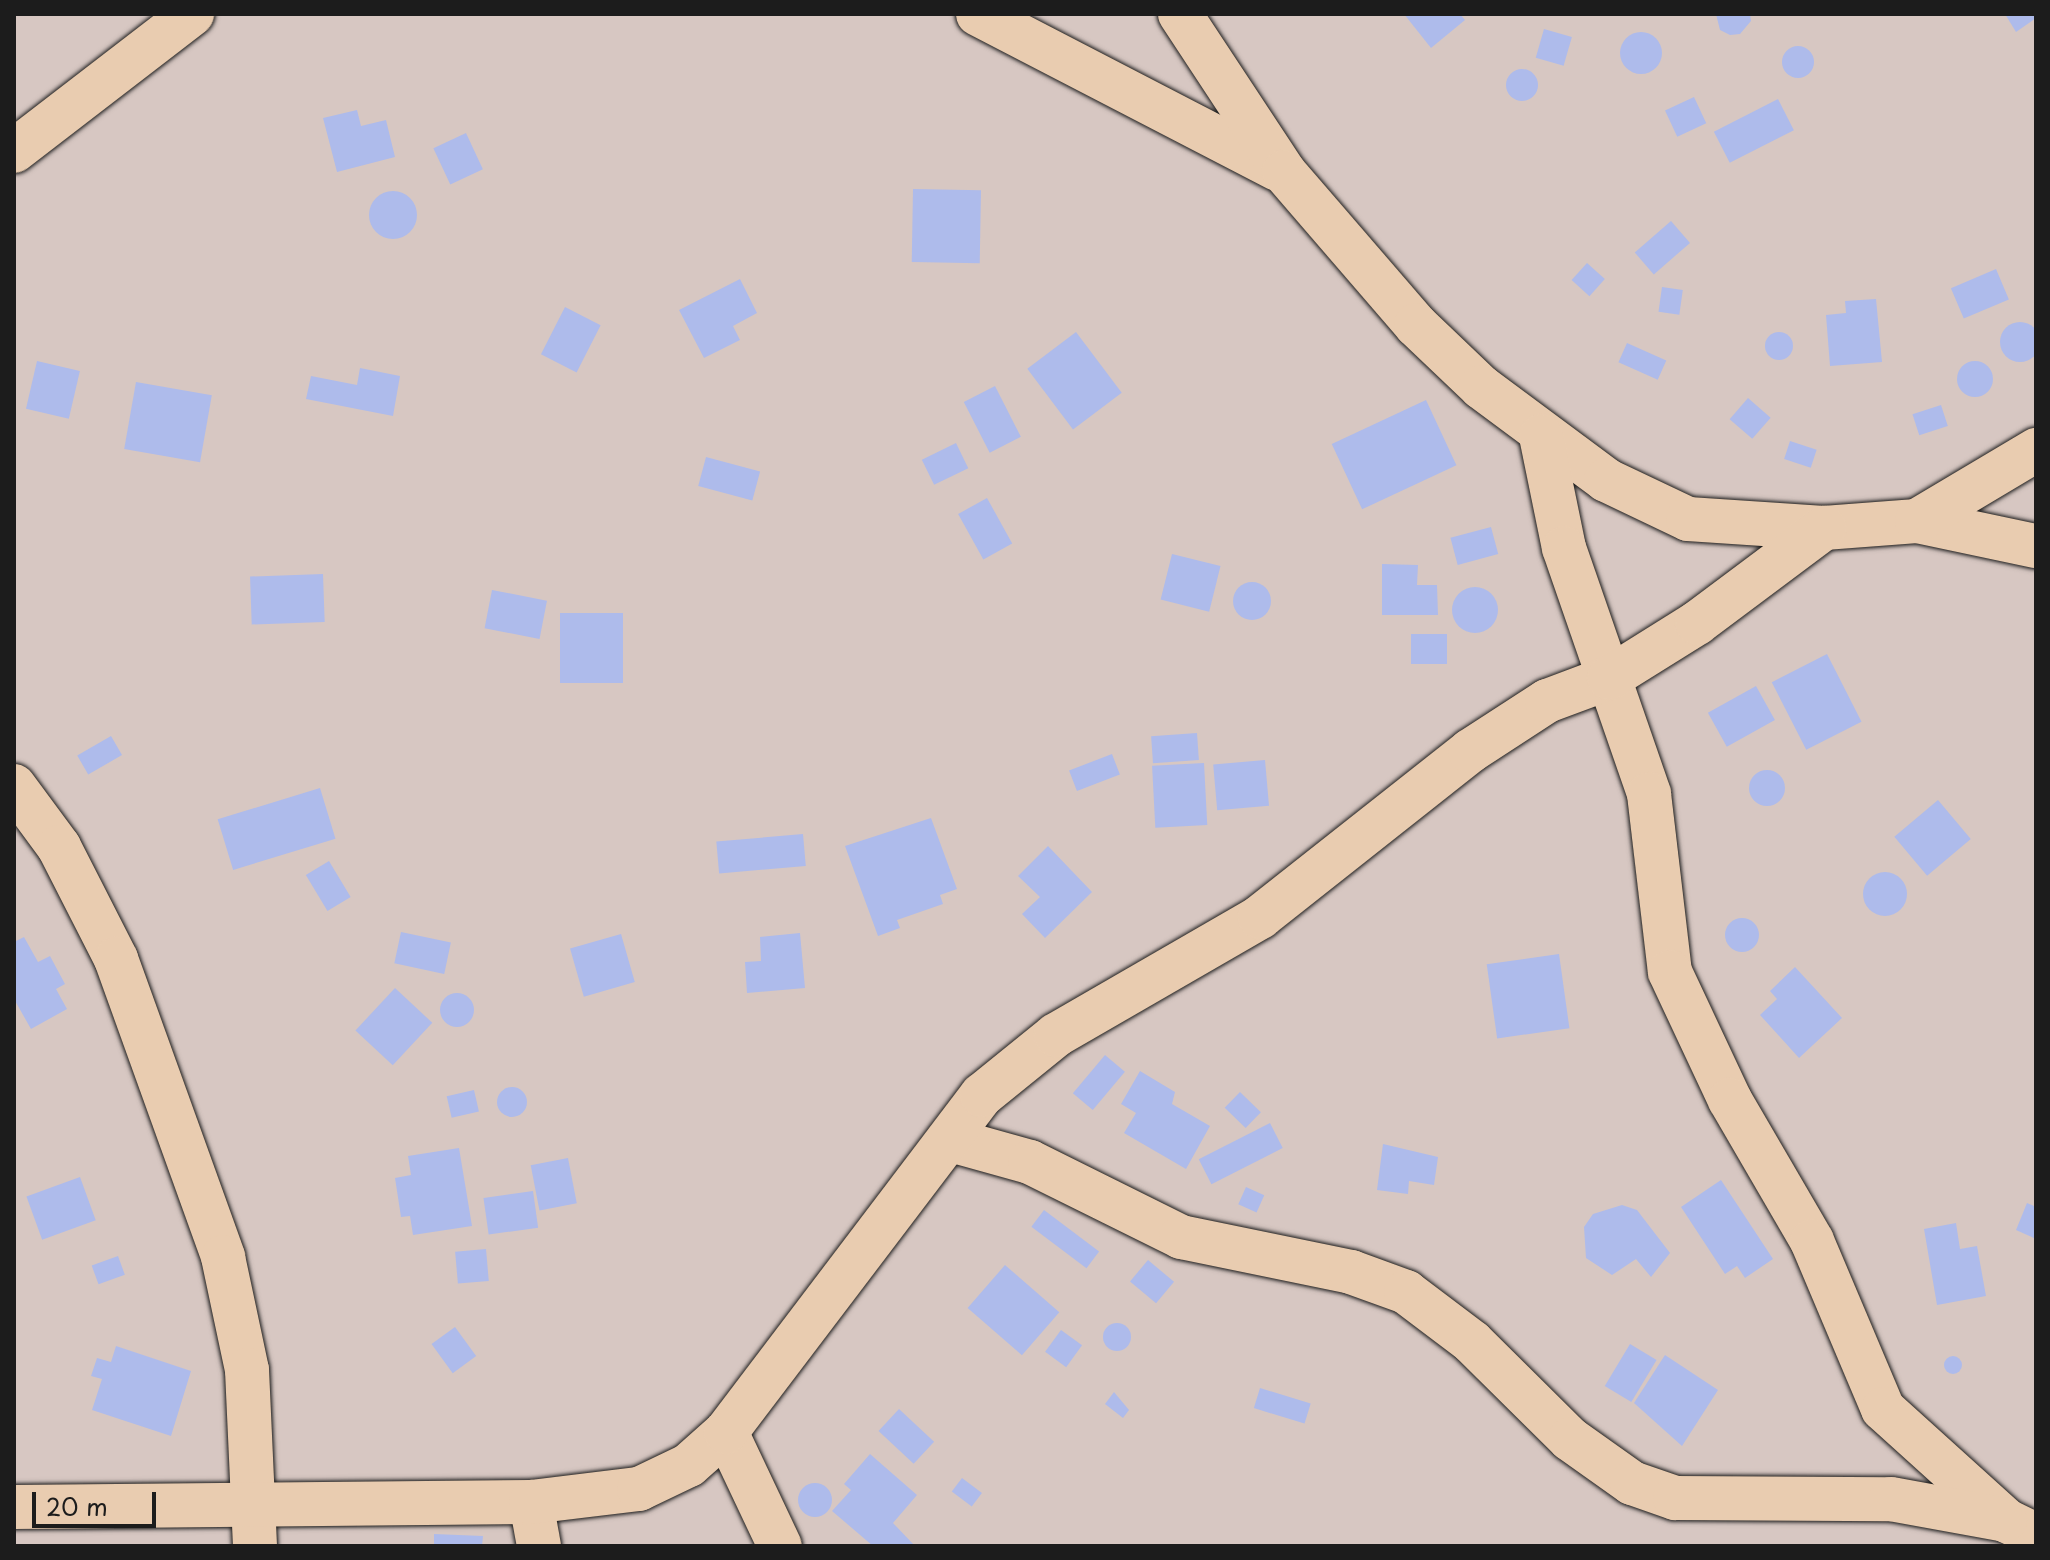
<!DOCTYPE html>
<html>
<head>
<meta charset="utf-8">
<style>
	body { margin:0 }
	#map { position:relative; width:2050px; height:1560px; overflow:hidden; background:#d7c7c2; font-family:"Playpen Sans",sans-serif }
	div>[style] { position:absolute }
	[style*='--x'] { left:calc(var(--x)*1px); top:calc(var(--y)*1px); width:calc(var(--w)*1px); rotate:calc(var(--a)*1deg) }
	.building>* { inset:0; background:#aebbeb; transform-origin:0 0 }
	.round { border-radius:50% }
	.roads { filter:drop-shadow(0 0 2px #1c1c1c) drop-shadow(0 0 2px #1c1c1c) }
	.minor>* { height:44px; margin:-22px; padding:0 22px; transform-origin:22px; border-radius:22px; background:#e9ccb0 }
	span { translate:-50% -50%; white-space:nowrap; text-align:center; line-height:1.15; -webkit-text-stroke:8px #e9ccb0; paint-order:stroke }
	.frame { position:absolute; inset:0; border:16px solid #1c1c1c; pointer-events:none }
	.scale { position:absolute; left:32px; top:1492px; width:124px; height:36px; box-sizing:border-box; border:4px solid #1c1c1c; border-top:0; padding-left:10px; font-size:24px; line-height:28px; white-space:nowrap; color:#1c1c1c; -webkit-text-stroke:6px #e9ccb0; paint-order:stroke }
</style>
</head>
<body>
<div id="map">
	<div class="building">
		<i style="clip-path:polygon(1404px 14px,1460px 14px,1465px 20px,1431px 48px)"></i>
		<i style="clip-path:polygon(1716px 14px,1750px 14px,1751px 21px,1740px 34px,1730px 35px,1720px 30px)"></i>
		<i style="clip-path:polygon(2005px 14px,2036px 14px,2036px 18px,2016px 32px)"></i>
		<i style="left:1544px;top:29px;width:29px;height:30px;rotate:16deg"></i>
		<i class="round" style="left:1620px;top:32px;width:42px;height:42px"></i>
		<i class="round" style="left:1782px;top:46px;width:32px;height:32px"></i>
		<i class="round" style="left:1506px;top:69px;width:32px;height:32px"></i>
		<i style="left:1694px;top:97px;width:29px;height:32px;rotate:65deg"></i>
		<i style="left:1778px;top:99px;width:35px;height:72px;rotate:63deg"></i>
		<i style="clip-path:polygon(357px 110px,361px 126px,386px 120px,395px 157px,337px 172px,323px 118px)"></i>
		<i style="left:466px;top:133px;width:40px;height:36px;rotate:65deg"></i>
		<i style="left:913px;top:189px;width:68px;height:73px;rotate:1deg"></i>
		<i class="round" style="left:369px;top:191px;width:48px;height:48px"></i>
		<i style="left:1671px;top:221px;width:29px;height:48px;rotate:49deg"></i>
		<i style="left:1587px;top:263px;width:24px;height:23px;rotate:42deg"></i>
		<i style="left:1996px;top:269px;width:33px;height:49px;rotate:67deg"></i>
		<i style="clip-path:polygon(740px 279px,757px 313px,733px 326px,740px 340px,704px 358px,679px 310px)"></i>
		<i style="left:1662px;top:287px;width:21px;height:25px;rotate:8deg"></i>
		<i style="clip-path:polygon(1876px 299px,1882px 362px,1830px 366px,1826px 315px,1846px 313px,1845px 301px)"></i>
		<i style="left:565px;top:307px;width:40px;height:53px;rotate:27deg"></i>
		<i class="round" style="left:2000px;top:322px;width:40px;height:40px"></i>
		<i style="left:1076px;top:332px;width:76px;height:61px;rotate:53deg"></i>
		<i class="round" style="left:1765px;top:332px;width:28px;height:28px"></i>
		<i style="left:1627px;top:343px;width:43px;height:21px;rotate:24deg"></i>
		<i class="round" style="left:1957px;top:361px;width:36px;height:36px"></i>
		<i style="left:37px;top:361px;width:44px;height:49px;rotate:13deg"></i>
		<i style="clip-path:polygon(360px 368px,400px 376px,393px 416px,306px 399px,311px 376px,357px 385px)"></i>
		<i style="left:136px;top:382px;width:77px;height:68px;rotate:10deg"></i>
		<i style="left:995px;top:386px;width:57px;height:35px;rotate:63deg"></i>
		<i style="left:1748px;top:398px;width:30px;height:28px;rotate:41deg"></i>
		<i style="left:1426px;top:400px;width:72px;height:104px;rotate:65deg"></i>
		<i style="left:1941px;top:405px;width:22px;height:30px;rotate:72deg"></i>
		<i style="left:1790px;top:441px;width:28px;height:19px;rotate:18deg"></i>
		<i style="left:956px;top:443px;width:28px;height:38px;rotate:64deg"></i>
		<i style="left:706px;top:457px;width:56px;height:30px;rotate:15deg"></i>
		<i style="left:987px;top:498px;width:52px;height:33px;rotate:61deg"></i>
		<i style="left:1491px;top:527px;width:28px;height:42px;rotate:75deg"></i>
		<i style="left:1172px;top:554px;width:50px;height:47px;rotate:14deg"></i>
		<i style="clip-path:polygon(1382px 564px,1418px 565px,1417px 585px,1437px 585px,1438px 615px,1382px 615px)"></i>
		<i style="left:323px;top:574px;width:48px;height:73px;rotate:88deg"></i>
		<i class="round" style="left:1233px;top:582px;width:38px;height:38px"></i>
		<i class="round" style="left:1452px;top:587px;width:46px;height:46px"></i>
		<i style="left:492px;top:590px;width:56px;height:39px;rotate:11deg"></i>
		<i style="left:560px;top:613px;width:63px;height:70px"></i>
		<i style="left:1411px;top:634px;width:36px;height:30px"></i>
		<i style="left:1827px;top:654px;width:76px;height:62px;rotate:63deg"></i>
		<i style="left:1756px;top:686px;width:39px;height:55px;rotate:61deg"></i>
		<i style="left:1197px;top:733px;width:27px;height:46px;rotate:86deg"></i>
		<i style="left:111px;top:736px;width:22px;height:39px;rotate:60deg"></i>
		<i style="left:1112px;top:754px;width:22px;height:46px;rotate:69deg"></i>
		<i style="left:1265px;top:760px;width:46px;height:52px;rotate:85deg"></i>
		<i style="left:1204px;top:763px;width:62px;height:52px;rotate:87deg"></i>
		<i class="round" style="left:1749px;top:770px;width:36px;height:36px"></i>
		<i style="left:320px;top:788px;width:53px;height:107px;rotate:73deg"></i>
		<i style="left:1938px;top:800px;width:51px;height:57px;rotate:50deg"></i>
		<i style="clip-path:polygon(931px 818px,957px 889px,940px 895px,943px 904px,897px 920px,900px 928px,878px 936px,845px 846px)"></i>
		<i style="left:803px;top:834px;width:32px;height:87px;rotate:85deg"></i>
		<i style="clip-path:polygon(1048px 846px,1092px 892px,1045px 938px,1022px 914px,1040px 897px,1018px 876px)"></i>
		<i style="left:329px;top:861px;width:42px;height:27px;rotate:59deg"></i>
		<i class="round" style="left:1863px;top:872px;width:44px;height:44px"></i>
		<i class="round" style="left:1725px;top:918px;width:34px;height:34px"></i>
		<i style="left:401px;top:932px;width:51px;height:32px;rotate:12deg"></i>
		<i style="clip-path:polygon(800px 933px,805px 988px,747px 993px,745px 962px,761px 961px,760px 937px)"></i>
		<i style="left:621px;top:934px;width:50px;height:53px;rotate:74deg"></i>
		<i style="clip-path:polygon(24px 937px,38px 962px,50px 956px,65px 984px,56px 989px,67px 1009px,31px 1029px,14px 999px,14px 942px)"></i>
		<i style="left:1559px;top:954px;width:75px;height:73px;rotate:82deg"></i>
		<i style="clip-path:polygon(1795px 967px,1842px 1018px,1799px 1058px,1760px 1015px,1777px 999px,1770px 991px)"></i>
		<i style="left:395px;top:988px;width:51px;height:58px;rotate:43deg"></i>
		<i class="round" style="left:440px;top:993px;width:34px;height:34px"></i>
		<i style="left:1105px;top:1055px;width:26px;height:50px;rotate:40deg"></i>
		<i style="clip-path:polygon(1140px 1071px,1175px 1092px,1172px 1104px,1210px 1126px,1186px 1169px,1124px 1133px,1136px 1113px,1121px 1104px)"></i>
		<i class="round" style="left:497px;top:1087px;width:30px;height:30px"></i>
		<i style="left:474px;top:1090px;width:22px;height:28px;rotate:77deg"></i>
		<i style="left:1240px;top:1092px;width:29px;height:22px;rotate:44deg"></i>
		<i style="left:1270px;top:1123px;width:28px;height:80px;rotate:63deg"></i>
		<i style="clip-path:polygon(1383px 1144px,1438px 1157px,1434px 1185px,1409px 1181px,1408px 1194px,1377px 1190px)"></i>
		<i style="clip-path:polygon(459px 1148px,472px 1226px,413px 1235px,410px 1216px,401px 1217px,395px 1178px,411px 1175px,408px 1156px)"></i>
		<i style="left:568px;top:1158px;width:46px;height:38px;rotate:79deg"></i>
		<i style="left:80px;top:1177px;width:46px;height:57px;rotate:70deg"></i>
		<i style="clip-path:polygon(1721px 1180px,1773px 1259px,1745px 1278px,1737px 1266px,1725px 1274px,1681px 1207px)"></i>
		<i style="left:1246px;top:1187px;width:20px;height:19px;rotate:24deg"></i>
		<i style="left:533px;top:1191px;width:37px;height:50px;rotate:82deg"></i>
		<i style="clip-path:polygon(2027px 1203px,2036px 1207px,2036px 1239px,2016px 1230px)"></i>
		<i style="clip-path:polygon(1622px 1205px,1637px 1210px,1670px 1253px,1651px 1277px,1636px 1259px,1612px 1275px,1586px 1258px,1584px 1227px,1593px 1214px)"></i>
		<i style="left:1044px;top:1210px;width:69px;height:21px;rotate:37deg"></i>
		<i style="clip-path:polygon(1956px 1223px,1960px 1249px,1977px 1246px,1986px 1296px,1937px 1305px,1924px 1229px)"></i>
		<i style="left:486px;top:1249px;width:32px;height:31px;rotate:85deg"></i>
		<i style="left:118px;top:1256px;width:20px;height:28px;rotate:70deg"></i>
		<i style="left:1148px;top:1260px;width:34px;height:28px;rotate:40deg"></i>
		<i style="left:1005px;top:1265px;width:72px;height:57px;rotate:41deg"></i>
		<i class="round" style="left:1103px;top:1323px;width:28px;height:28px"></i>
		<i style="left:455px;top:1327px;width:36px;height:29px;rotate:54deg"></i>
		<i style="left:1061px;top:1330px;width:26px;height:27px;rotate:36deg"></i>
		<i style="left:1630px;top:1344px;width:31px;height:49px;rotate:31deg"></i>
		<i style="clip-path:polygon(116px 1346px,191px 1371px,171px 1436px,92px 1410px,102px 1379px,91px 1376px,97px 1358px,111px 1362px)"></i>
		<i style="clip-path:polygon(1665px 1355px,1718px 1390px,1682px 1446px,1634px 1403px)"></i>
		<i class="round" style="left:1944px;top:1356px;width:18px;height:18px"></i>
		<i style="left:1260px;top:1388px;width:53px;height:21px;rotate:17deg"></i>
		<i style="clip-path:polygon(1114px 1392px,1129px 1410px,1123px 1418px,1105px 1404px)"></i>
		<i style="left:899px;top:1409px;width:48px;height:30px;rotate:43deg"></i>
		<i style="clip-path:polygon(870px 1454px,917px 1495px,893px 1523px,915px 1546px,873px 1546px,832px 1511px,851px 1490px,844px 1484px)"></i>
		<i style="left:962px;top:1478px;width:25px;height:17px;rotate:37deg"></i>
		<i class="round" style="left:798px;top:1483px;width:34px;height:34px"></i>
		<i style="clip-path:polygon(434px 1534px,483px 1536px,482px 1546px,434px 1546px)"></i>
	</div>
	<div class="roads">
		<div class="minor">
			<i style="--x:978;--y:14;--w:337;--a:27.4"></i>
			<i style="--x:1180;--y:14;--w:189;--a:56.6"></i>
			<i style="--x:1284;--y:172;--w:202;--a:49.2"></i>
			<i style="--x:1416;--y:325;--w:90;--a:43.6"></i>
			<i style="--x:1481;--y:387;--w:156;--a:36.6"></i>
			<i style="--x:1606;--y:480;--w:91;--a:25.4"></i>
			<i style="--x:1688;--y:519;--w:136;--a:3.8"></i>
			<i style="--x:1824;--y:528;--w:93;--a:-4.3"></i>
			<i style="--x:1917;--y:521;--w:122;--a:11.9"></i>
			<i style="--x:14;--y:151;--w:225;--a:-37.6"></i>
			<i style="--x:1541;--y:436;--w:114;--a:78.4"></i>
			<i style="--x:1564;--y:548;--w:260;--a:70.9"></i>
			<i style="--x:1649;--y:794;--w:179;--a:83.3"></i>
			<i style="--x:1670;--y:972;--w:141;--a:64.9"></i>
			<i style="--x:1730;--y:1100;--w:163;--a:59.8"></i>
			<i style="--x:1812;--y:1241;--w:182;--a:67.1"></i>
			<i style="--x:1883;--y:1409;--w:167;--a:42.1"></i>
			<i style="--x:2007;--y:1521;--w:32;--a:26"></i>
			<i style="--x:1917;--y:521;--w:139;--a:-30.8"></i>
			<i style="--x:14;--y:786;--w:76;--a:53.6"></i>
			<i style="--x:59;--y:847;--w:126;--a:63"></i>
			<i style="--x:116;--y:959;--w:317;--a:70.2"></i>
			<i style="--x:223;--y:1257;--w:116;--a:78"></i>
			<i style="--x:247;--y:1370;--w:176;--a:87.4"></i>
			<i style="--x:951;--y:1140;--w:82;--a:15.6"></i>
			<i style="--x:1030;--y:1162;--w:169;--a:26.4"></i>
			<i style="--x:1181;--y:1237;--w:174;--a:11.6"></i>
			<i style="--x:1351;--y:1272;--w:59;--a:20"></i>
			<i style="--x:1406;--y:1292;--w:83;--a:37.1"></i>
			<i style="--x:1472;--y:1342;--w:138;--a:44.7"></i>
			<i style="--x:1570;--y:1439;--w:76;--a:35.4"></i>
			<i style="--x:1632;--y:1483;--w:46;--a:19.2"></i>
			<i style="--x:1675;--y:1498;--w:216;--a:0.3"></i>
			<i style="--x:1891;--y:1499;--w:116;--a:10.4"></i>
			<i style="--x:726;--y:1432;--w:126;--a:64.7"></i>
			<i style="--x:531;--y:1502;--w:45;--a:79.7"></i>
			<i style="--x:14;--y:1507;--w:517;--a:-0.55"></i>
			<i style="--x:531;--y:1502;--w:109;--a:-6.9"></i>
			<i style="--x:639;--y:1489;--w:55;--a:-25.6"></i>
			<i style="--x:689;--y:1465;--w:50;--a:-41.7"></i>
			<i style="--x:726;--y:1432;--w:423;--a:-52.8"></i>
			<i style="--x:982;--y:1095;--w:95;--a:-39"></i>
			<i style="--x:1056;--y:1035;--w:236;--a:-30"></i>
			<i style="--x:1260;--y:917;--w:268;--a:-38.3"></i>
			<i style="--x:1470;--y:751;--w:92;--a:-33"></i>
			<i style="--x:1547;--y:701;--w:66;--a:-20.4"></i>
			<i style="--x:1609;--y:678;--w:104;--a:-32"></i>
			<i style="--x:1697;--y:623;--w:159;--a:-36.8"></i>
		</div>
	</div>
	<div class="frame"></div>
	<div class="scale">20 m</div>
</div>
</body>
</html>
